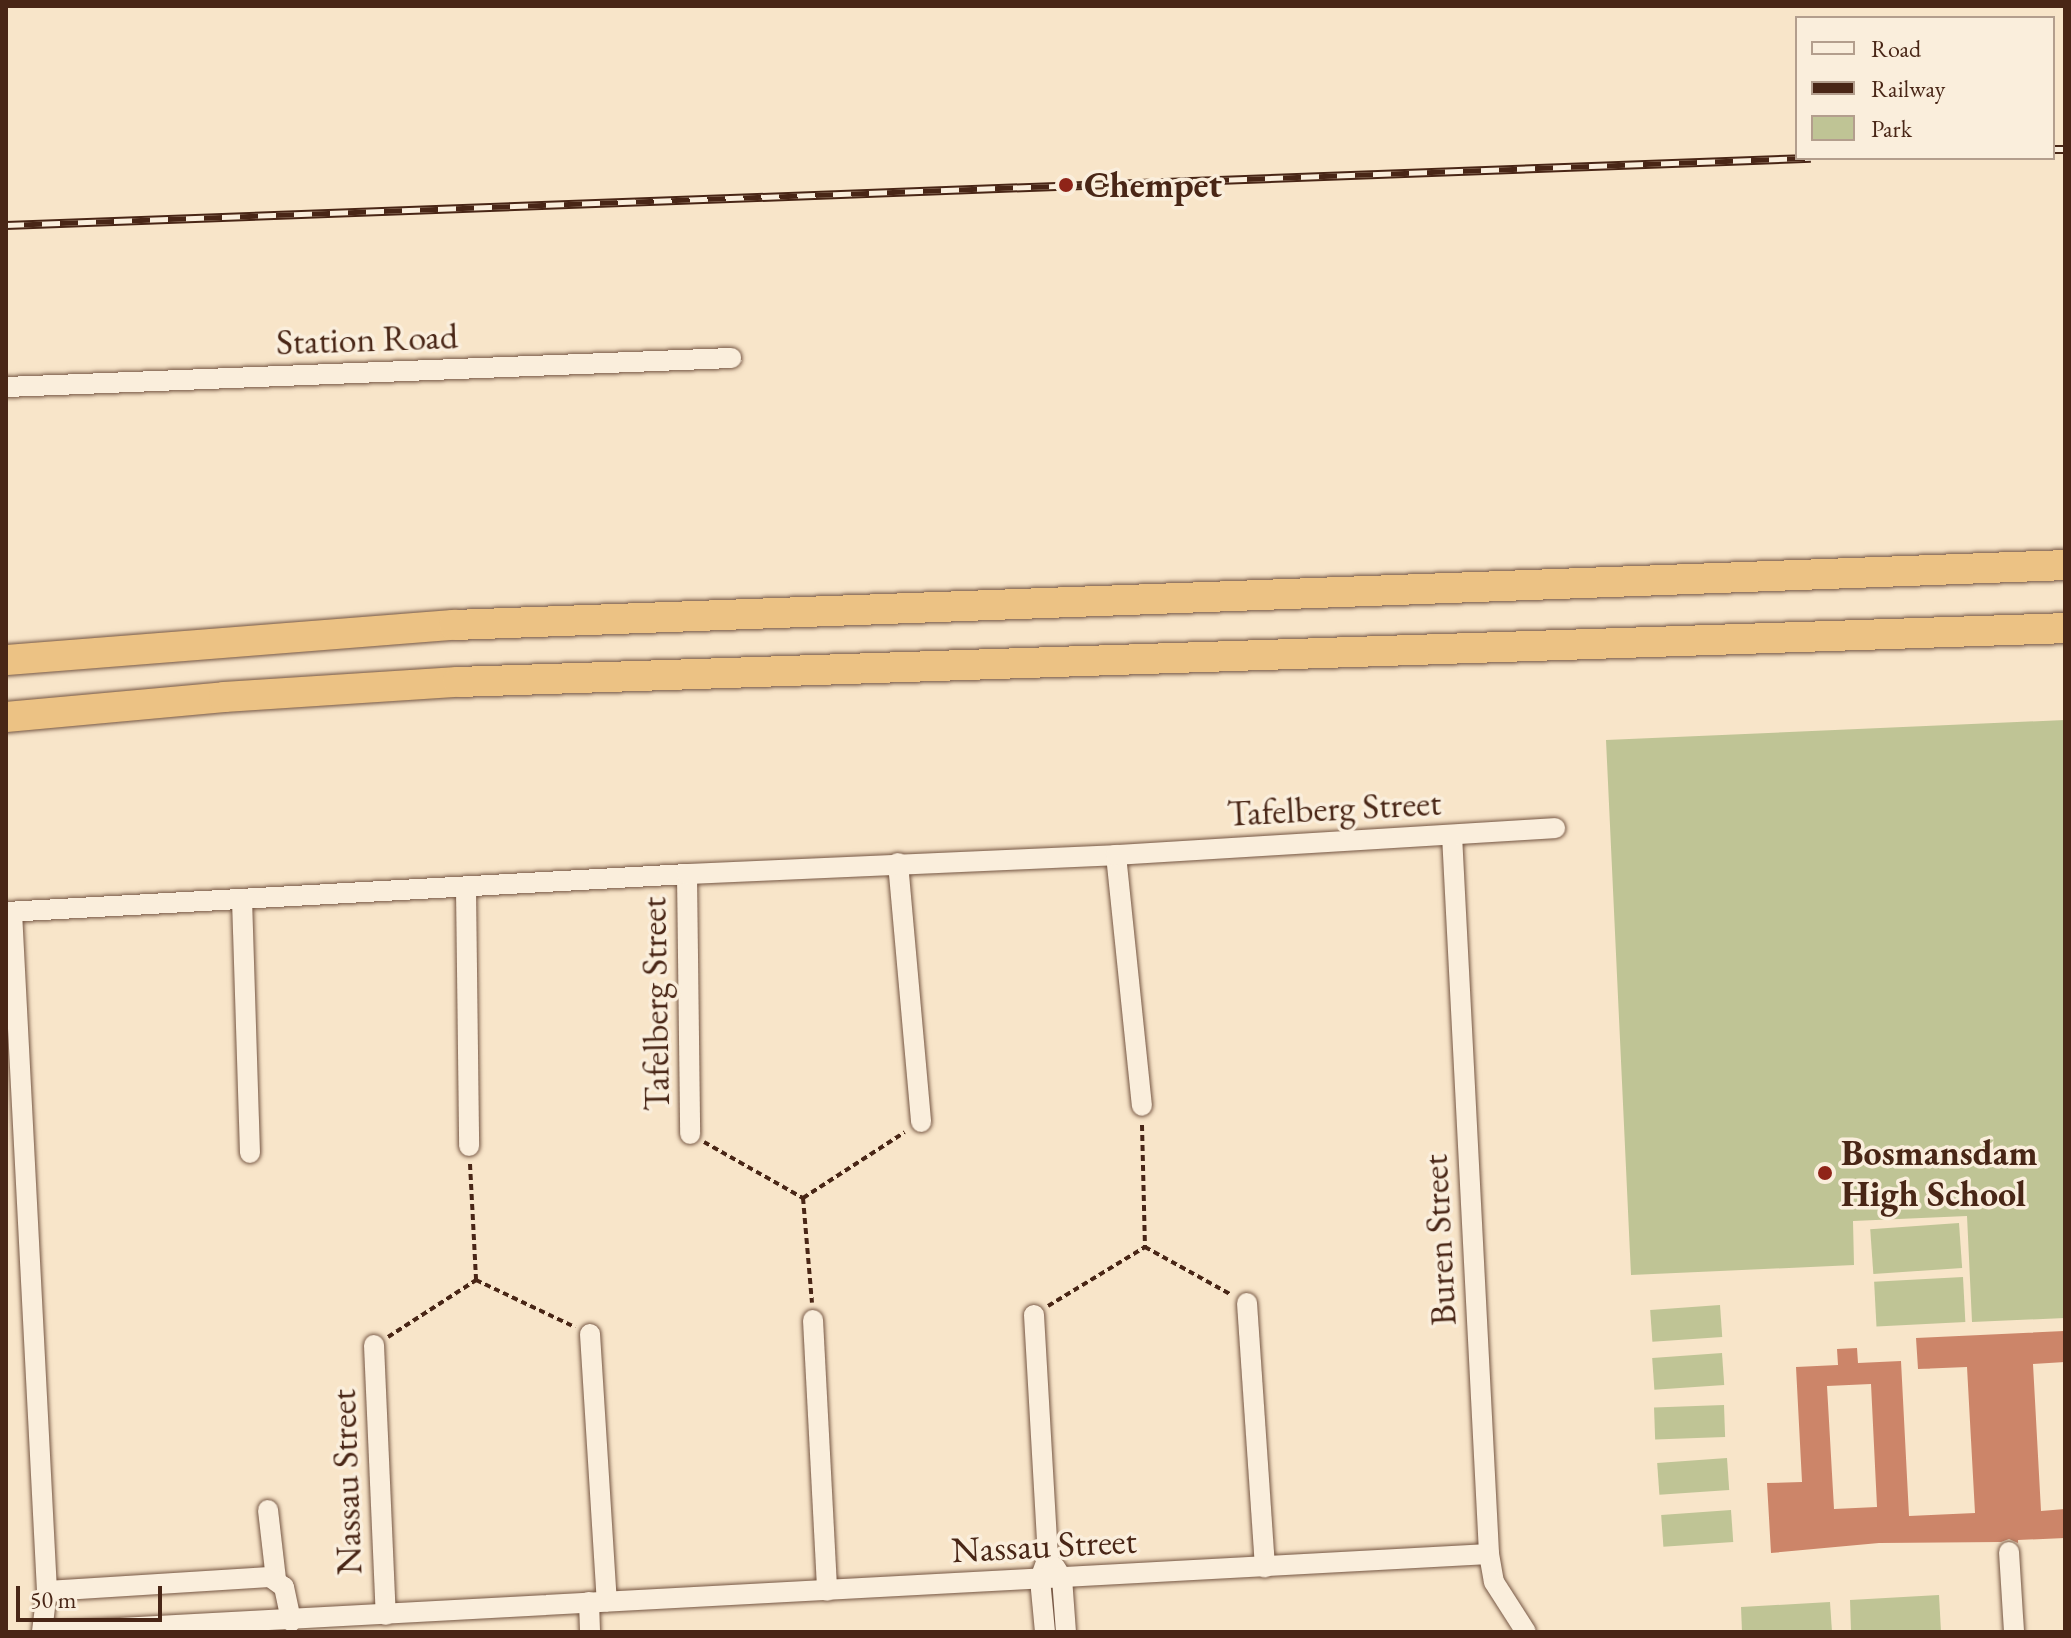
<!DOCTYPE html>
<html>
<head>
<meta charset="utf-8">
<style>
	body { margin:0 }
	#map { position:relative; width:2071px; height:1638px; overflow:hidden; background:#f8e5c9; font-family:"EB Garamond",serif }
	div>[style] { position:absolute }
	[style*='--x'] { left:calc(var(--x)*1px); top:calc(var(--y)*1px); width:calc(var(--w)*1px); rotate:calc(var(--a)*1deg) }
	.green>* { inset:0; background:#bfc495; transform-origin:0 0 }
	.building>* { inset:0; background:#cc8569 }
	.path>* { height:4px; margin-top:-2px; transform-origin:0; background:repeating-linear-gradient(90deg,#492616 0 6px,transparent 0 10px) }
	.roads { filter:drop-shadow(0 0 2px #755643) drop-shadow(0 0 2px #755643) }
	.minor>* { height:20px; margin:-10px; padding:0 10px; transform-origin:10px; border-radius:10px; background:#faeedc }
	.highway>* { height:30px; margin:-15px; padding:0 15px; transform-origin:15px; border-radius:15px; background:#ecc284 }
	.rail>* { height:9px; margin-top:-4.5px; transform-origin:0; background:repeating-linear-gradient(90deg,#faeedc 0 18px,#492616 0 36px); box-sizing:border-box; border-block:2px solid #492616 }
	.dots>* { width:22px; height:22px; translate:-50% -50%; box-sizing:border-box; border:4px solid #faeedc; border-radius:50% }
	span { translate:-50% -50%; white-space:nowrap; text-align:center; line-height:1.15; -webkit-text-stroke:7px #faeedc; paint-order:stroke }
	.poi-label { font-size:36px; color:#492616; font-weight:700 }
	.left { translate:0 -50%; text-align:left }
	.street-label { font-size:36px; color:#492616 }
	.frame { position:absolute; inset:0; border:8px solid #492616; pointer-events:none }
	.legend { position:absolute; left:1795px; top:16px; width:260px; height:144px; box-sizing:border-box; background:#faeedc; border:2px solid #b39e8d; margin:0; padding:10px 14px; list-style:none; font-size:24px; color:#492616 }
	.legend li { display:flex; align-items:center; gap:16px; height:40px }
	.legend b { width:40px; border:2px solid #b39e8d }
	.scale { position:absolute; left:16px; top:1586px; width:146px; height:36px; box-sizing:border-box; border:4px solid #492616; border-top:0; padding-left:10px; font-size:24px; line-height:28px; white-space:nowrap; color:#492616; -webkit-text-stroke:6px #faeedc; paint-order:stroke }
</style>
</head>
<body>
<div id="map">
	<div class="green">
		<i style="clip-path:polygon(2065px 720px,2065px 1318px,1972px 1322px,1967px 1216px,1853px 1221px,1854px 1265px,1631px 1275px,1606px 740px)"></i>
		<i style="left:1959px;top:1223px;width:45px;height:89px;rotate:86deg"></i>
		<i style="left:1963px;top:1277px;width:45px;height:89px;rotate:87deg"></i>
		<i style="left:1720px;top:1305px;width:32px;height:70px;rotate:86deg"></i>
		<i style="left:1722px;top:1353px;width:32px;height:70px;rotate:86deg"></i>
		<i style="left:1724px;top:1405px;width:32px;height:70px;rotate:88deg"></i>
		<i style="left:1727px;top:1458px;width:32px;height:70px;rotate:86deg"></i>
		<i style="left:1731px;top:1510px;width:32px;height:70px;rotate:86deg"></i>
		<i style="clip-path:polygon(1939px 1595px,1941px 1632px,1851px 1632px,1850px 1600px)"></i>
		<i style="clip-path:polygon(1830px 1602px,1832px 1632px,1742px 1632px,1741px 1607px)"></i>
	</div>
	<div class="building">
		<i style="clip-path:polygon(evenodd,2064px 1331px,2065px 1362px,2033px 1364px,2041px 1511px,2065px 1509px,2065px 1538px,2018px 1540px,2018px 1543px,2009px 1539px,2001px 1542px,1879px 1543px,1771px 1553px,1767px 1483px,1802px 1482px,1796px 1367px,1838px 1365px,1837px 1349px,1857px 1348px,1858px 1363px,1901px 1361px,1909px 1516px,1975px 1513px,1967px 1367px,1918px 1369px,1916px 1338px,2064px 1331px,1871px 1384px,1877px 1507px,1834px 1509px,1827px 1386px,1871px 1384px)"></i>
	</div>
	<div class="path">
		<i style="--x:1142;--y:1125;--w:122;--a:88.6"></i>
		<i style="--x:704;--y:1142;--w:114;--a:29.5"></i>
		<i style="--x:470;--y:1164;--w:116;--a:87"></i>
		<i style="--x:803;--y:1198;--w:121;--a:-32.9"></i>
		<i style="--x:803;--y:1198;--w:105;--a:85.1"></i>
		<i style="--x:1145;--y:1247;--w:97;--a:28.9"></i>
		<i style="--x:476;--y:1280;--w:110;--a:25.4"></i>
		<i style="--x:1048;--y:1306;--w:114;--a:-31.3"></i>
		<i style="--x:388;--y:1337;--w:105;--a:-32.9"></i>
	</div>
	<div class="roads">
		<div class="minor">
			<i style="--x:6;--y:387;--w:726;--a:-2.29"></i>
			<i style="--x:1452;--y:835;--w:720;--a:87.05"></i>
			<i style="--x:1489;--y:1554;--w:28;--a:80"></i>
			<i style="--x:1494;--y:1582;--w:59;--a:57.4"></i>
			<i style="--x:1116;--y:855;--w:252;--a:84.1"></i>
			<i style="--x:898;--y:863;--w:260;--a:84.9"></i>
			<i style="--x:687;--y:874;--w:260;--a:89.3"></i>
			<i style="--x:466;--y:888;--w:258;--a:89.3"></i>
			<i style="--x:242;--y:899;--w:254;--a:88.2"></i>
			<i style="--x:6;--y:912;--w:682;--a:-3.19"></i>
			<i style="--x:687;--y:874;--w:429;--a:-2.5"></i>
			<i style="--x:1116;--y:855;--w:440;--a:-3.5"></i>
			<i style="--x:12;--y:912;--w:680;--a:87.05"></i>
			<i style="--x:47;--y:1591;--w:41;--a:97"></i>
			<i style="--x:1247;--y:1303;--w:265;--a:86.1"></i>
			<i style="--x:1034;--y:1315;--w:242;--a:86.7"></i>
			<i style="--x:1048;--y:1557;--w:23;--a:110"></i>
			<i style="--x:1040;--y:1579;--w:53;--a:84.6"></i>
			<i style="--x:813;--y:1320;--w:271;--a:87"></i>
			<i style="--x:590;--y:1334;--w:268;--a:86.4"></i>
			<i style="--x:374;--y:1345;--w:270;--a:87.5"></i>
			<i style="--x:268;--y:1510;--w:69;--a:83.4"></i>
			<i style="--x:2009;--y:1552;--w:80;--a:86.4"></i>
			<i style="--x:1055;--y:1567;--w:13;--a:58"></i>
			<i style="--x:1062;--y:1578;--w:54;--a:85.8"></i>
			<i style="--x:47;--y:1591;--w:223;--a:-3.6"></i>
			<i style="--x:270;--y:1577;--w:17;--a:36"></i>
			<i style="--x:284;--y:1587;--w:35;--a:78"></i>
			<i style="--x:589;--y:1602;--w:30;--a:88"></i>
			<i style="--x:46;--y:1632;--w:1445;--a:-3.09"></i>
		</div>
		<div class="highway">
			<i style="--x:6;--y:660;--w:449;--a:-4.5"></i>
			<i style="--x:454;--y:625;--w:1612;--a:-2.13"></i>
			<i style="--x:6;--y:717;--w:219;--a:-5.2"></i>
			<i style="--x:224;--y:697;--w:234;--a:-3.7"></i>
			<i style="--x:458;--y:682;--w:1608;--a:-1.92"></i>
		</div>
	</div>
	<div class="rail">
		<i style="--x:2053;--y:149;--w:12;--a:0"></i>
		<i style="--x:6;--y:225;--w:1806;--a:-2.13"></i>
	</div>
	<div class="dots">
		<i style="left:1066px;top:185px;background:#8f2418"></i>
		<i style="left:1825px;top:1173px;background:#8f2418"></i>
	</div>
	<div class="poi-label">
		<span class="left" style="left:1084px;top:185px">Chempet</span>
		<span class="left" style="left:1841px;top:1173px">Bosmansdam<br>High School</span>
	</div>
	<div class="street-label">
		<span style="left:367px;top:339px;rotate:-2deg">Station Road</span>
		<span style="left:1334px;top:808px;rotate:-3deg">Tafelberg Street</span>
		<span style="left:655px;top:1004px;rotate:-91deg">Tafelberg Street</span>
		<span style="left:1439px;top:1240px;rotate:-93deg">Buren Street</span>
		<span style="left:346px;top:1482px;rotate:-92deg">Nassau Street</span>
		<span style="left:1044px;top:1545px;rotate:-3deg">Nassau Street</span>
	</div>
	<div class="frame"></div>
	<ul class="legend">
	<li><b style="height:10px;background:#faeedc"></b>Road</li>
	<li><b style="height:10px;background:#492616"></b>Railway</li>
	<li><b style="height:22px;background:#bfc495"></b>Park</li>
	</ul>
	<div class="scale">50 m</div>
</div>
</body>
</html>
